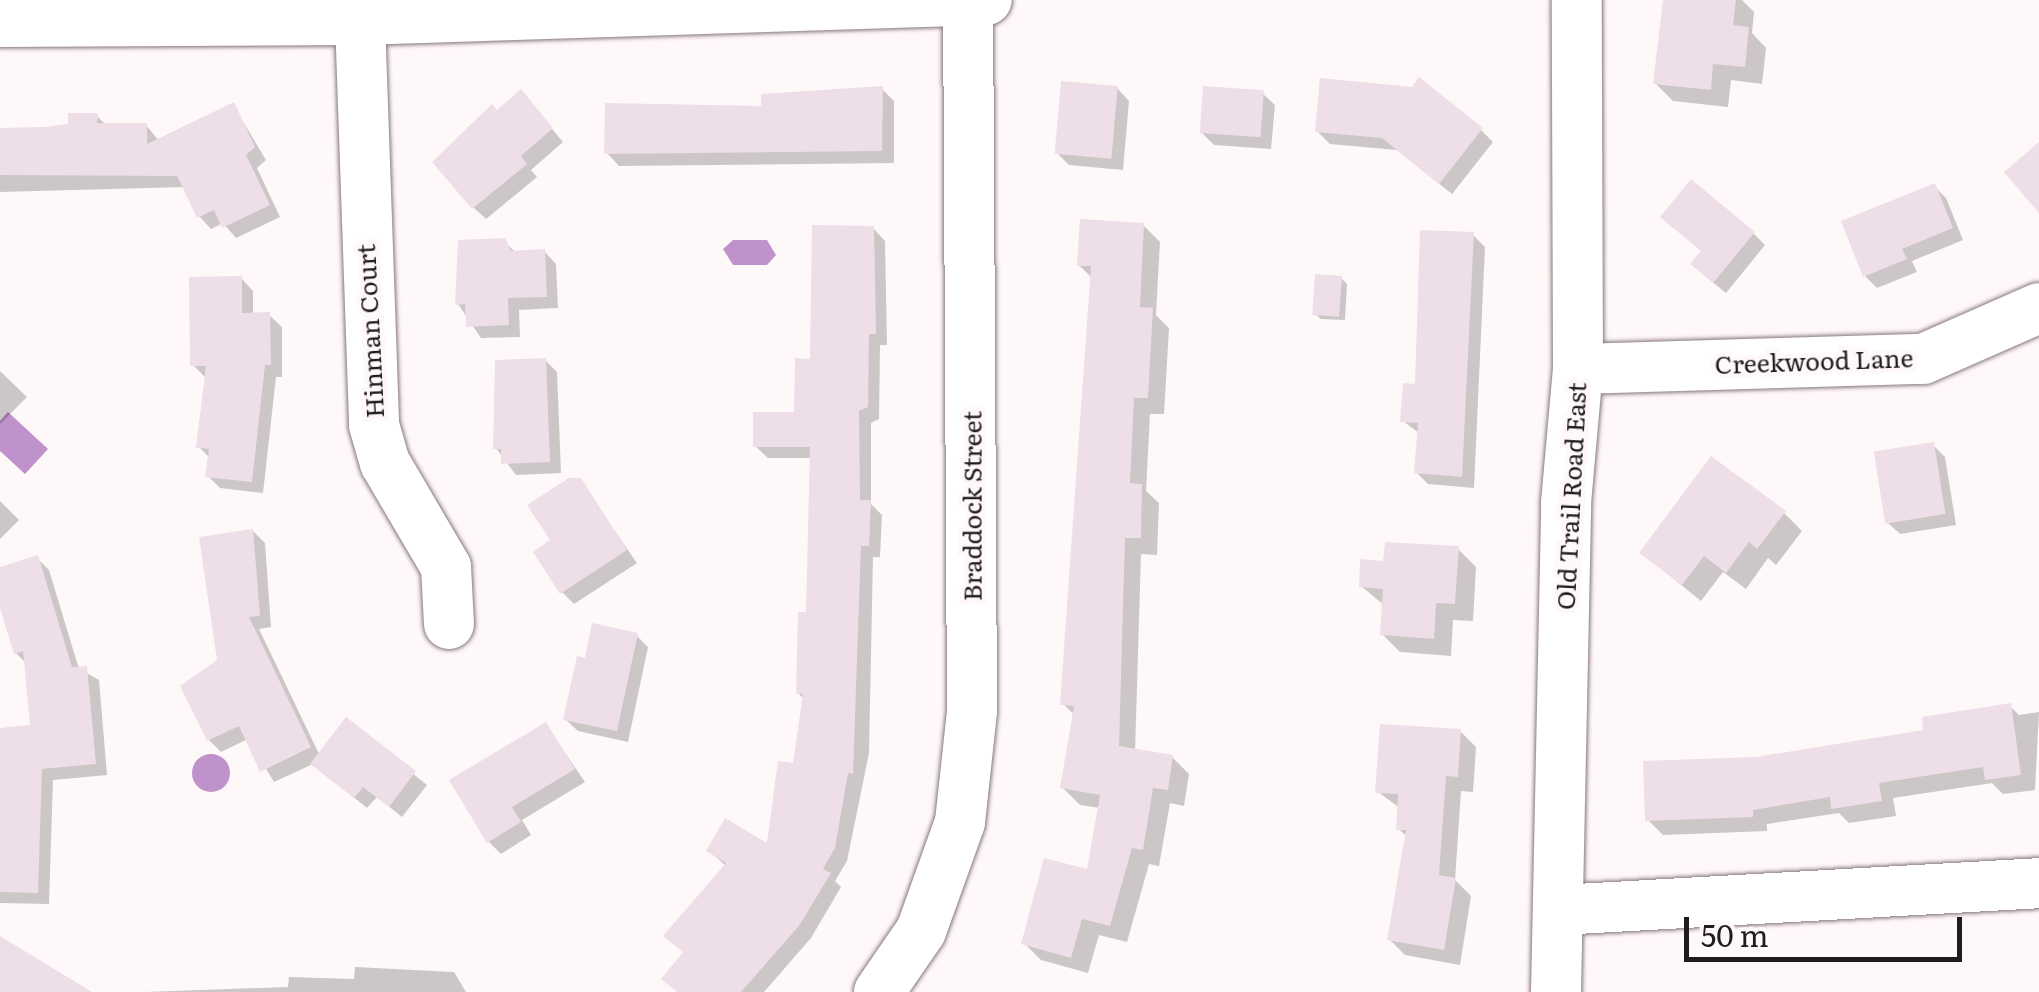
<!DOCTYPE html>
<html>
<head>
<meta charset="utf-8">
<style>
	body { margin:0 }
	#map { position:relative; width:2039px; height:992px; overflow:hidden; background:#fff8f9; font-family:Literata,serif }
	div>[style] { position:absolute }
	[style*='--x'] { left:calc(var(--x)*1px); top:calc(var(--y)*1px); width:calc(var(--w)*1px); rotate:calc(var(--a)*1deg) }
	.water>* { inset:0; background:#bf92cb }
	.round { border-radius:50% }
	.shadow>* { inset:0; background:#0003 }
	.building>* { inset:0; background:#eddee7; transform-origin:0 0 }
	.roads { filter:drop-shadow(0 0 2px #87787c) drop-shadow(0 0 2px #87787c) }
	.minor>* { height:50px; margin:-25px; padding:0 25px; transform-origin:25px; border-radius:25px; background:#fff }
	span { translate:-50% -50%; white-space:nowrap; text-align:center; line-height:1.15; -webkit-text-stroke:10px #fff8f9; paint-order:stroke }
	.street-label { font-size:25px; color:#221b1d }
	.scale { position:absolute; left:1684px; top:917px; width:278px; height:45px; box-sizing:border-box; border:5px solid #221b1d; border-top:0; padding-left:12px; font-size:30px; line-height:35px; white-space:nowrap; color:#221b1d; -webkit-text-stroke:8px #fff8f9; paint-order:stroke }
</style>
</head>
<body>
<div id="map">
	<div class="water">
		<i style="clip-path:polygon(733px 240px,767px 240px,776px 255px,767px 265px,733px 265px,723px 249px)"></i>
		<i style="clip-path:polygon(8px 412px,48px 449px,25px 474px,0 451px,0 421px)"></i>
		<i class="round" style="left:192px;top:754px;width:38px;height:38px"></i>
	</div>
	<div class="shadow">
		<i style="clip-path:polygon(1665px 0,1742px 0,1754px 12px,1752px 33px,1766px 48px,1762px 84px,1731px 80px,1728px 107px,1673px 101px,1655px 83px)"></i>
		<i style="clip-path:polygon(1117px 88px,1129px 101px,1123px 170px,1069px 165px,1057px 153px)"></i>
		<i style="clip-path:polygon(834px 89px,882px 89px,894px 101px,894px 163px,619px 166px,607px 153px,763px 109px,834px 97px)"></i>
		<i style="clip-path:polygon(1262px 93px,1275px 105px,1271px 149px,1214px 145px,1201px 132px)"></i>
		<i style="clip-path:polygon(233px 105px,266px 160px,257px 168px,280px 217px,236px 238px,223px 223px,211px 229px,199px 216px,185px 187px,0 192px,0 130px,70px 126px,97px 116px,106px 125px,146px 125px,159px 141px)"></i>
		<i style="clip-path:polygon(532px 105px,563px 142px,531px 170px,537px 177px,486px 219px,474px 208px,497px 113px)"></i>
		<i style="clip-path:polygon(1481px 130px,1493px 142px,1452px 194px,1397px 150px,1330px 144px,1318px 132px)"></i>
		<i style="clip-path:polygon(1934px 186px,1946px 198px,1963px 240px,1912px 261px,1917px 272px,1877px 288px,1865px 276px)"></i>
		<i style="clip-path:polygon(1143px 225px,1160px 242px,1156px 315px,1169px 328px,1164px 414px,1150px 414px,1146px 491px,1159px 503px,1157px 555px,1141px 554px,1135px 752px,1172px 757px,1189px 774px,1184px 806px,1170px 803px,1159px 866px,1149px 864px,1127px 942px,1099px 935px,1088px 973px,1041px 960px,1024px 943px,1089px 873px,1100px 808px,1080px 805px,1063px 788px,1075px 715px,1063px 704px,1093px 279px,1079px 265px)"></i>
		<i style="clip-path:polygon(873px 228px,885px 241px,887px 345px,880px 345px,879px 419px,871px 423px,871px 504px,882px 515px,880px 557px,873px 557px,869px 753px,847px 861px,835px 881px,841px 887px,811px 938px,764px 992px,678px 992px,685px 953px,726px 866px,709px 851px,769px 847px,795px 766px,805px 700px,798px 693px,808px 614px,812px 458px,768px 458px,755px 446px,796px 414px,812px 361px)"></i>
		<i style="clip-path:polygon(1753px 233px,1765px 245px,1726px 293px,1705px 276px,1703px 252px)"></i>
		<i style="clip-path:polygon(1473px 235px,1485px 247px,1474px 488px,1428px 484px,1416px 472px,1419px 433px,1403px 421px)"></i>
		<i style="clip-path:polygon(504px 241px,516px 253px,544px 251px,556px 264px,558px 308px,519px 310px,520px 337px,481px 338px,458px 304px)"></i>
		<i style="clip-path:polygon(241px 278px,253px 291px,253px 315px,269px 315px,282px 327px,282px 377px,276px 377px,263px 493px,220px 488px,208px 476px,210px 458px,199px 447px,207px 379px,193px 365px)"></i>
		<i style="clip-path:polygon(1341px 278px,1347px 284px,1345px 320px,1321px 319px,1315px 314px)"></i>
		<i style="clip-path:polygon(545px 360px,557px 372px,561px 473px,516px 475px,496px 448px)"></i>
		<i style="clip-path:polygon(0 371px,27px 397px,0 424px)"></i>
		<i style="clip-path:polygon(1933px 445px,1945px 457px,1956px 525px,1900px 534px,1887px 522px)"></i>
		<i style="clip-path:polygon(580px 481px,637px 563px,574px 604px,562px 592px,553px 541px)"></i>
		<i style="clip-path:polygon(0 501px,19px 520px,0 539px)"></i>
		<i style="clip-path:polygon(1784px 513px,1802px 531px,1776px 565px,1768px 558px,1746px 589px,1723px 572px,1701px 601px,1642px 553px)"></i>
		<i style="clip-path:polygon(253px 531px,265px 543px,271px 627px,259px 629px,320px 756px,347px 721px,427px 785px,402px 817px,377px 797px,367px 808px,313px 764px,274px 782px,248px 739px,221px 752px,209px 740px,220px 661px)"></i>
		<i style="clip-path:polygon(1458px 549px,1476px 567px,1473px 621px,1453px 620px,1451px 656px,1400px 652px,1382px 634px,1384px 605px,1361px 586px,1386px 564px)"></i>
		<i style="clip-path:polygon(37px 558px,49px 570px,79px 669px,99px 680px,107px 775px,53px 780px,49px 904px,0 903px,0 730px,33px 727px,27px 664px,16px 653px,0 599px,0 570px)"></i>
		<i style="clip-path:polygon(636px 635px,648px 647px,628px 742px,578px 731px,565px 719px)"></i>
		<i style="clip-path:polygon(2010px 706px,2019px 715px,2039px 712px,2035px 790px,2003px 794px,1992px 783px,1893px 798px,1896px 816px,1849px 823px,1839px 813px,1767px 824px,1767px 831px,1663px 835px,1648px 820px,1756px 760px,1926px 732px)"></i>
		<i style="clip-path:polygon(546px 725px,585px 782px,522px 820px,531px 835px,501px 854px,489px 842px)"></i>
		<i style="clip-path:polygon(1460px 731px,1476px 747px,1473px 792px,1461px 791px,1455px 880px,1471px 896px,1460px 965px,1405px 955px,1389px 939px,1407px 837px,1399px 829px,1400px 808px,1378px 792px)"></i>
		<i style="clip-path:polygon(355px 967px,454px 972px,466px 992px,145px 992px,288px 987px,289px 977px,354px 979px)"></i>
	</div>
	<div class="building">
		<i style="clip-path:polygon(1663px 0,1736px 0,1733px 25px,1749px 27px,1745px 67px,1713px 64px,1711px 90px,1653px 84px)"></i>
		<i style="clip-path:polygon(1419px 77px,1483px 128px,1439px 184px,1382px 138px,1315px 132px,1320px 78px,1412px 87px)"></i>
		<i style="left:1061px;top:81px;width:57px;height:73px;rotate:5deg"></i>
		<i style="clip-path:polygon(883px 86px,882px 151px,604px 154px,605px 103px,761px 106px,761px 94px)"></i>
		<i style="left:1203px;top:86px;width:61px;height:47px;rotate:4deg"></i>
		<i style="clip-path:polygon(521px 89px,553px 128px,521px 156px,527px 164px,472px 209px,432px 162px,492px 104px,497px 110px)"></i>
		<i style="clip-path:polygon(234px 102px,255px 147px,246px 155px,270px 205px,222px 228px,214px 210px,197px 218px,177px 176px,0 175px,0 128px,45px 127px,68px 124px,68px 113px,98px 113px,97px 123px,147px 123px,147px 144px)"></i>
		<i style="clip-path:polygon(2039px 142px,2039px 213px,2004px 172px)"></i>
		<i style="clip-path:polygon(1691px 179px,1755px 232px,1713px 283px,1690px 264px,1701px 251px,1660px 217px)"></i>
		<i style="clip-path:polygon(1935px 183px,1953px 228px,1902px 249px,1907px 259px,1863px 277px,1841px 221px)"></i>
		<i style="clip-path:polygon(1080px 219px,1144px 223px,1140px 307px,1153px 308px,1148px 398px,1134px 398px,1130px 483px,1142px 484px,1141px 538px,1125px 538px,1119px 746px,1173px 755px,1168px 790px,1153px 788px,1143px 850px,1132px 848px,1110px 926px,1082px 919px,1071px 958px,1021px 944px,1044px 858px,1087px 869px,1100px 795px,1060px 788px,1074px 706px,1060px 705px,1091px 266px,1077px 266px)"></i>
		<i style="clip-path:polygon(812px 225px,874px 226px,876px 334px,869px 334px,868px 407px,859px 411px,860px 500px,871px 500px,869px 546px,861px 546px,853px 774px,848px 773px,835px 848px,823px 869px,831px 873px,799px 926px,741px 992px,677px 992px,661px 979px,683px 952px,663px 936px,726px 863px,706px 851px,725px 818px,767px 843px,778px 761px,793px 763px,803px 694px,796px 694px,798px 612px,806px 612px,810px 447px,753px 447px,753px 412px,794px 412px,795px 358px,810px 359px)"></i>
		<i style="clip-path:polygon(1420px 230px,1474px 232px,1462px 477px,1414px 473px,1418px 423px,1400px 422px,1403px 383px,1415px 384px)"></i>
		<i style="clip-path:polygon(505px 238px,511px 251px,545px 249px,547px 297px,508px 298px,509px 325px,466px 327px,465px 304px,455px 305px,458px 240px)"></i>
		<i style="left:1315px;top:274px;width:27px;height:41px;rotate:4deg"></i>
		<i style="clip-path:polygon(242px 276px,242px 313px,270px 312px,271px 365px,265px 365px,252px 482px,205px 477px,209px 449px,196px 448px,206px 366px,190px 366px,189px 277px)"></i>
		<i style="clip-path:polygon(546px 358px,550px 462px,501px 464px,501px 449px,493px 449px,495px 360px)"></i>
		<i style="left:1934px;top:442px;width:73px;height:61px;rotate:81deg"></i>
		<i style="clip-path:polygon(1711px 456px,1786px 511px,1757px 549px,1749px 542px,1726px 573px,1704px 556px,1682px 585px,1639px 553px)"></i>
		<i style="clip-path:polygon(569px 478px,581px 478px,627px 550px,560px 594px,533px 552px,550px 540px,527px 505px)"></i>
		<i style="clip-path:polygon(253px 529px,260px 616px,249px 617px,311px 747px,260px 772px,239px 726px,207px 741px,180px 686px,217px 660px,199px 537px)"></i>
		<i style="clip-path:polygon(1385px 542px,1459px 546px,1455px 604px,1436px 603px,1434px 639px,1380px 635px,1383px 589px,1359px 587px,1360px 559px,1383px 561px)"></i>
		<i style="clip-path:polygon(38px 555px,72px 667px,87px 666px,96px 764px,42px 769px,38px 893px,0 892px,0 728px,30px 725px,23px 651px,14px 654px,0 608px,0 567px)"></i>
		<i style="clip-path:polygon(592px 623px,638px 633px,617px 731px,563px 720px,577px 656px,585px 658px)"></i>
		<i style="clip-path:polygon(2011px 703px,2021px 775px,1985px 780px,1983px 767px,1879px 783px,1882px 801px,1831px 809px,1830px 797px,1753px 810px,1753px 817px,1645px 821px,1643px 761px,1756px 757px,1923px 730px,1922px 717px)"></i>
		<i style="clip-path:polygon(346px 717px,416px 771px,389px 807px,363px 787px,354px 798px,310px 764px)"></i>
		<i style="clip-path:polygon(546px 722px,575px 769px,512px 807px,521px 822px,487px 843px,449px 780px)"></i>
		<i style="clip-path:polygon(1380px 724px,1461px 729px,1458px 777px,1446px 776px,1439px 875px,1456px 878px,1444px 950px,1387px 940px,1406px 830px,1396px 830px,1398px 794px,1375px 793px)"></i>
		<i style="clip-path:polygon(0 936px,92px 992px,0 992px)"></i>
	</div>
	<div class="roads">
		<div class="minor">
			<i style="--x:360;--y:20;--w:405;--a:88"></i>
			<i style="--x:374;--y:425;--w:40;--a:74"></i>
			<i style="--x:385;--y:463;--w:121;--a:59.6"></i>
			<i style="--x:446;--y:567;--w:57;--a:87"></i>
			<i style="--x:0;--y:22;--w:360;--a:-0.3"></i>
			<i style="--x:360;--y:20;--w:627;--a:-1.83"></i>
			<i style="--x:1578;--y:369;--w:345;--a:-1.7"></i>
			<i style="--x:1923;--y:359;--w:127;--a:-23.7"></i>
			<i style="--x:1559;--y:910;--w:481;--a:-3.2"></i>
			<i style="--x:879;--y:992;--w:74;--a:-55.5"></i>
			<i style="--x:921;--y:931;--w:116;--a:-70.3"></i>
			<i style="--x:960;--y:822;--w:112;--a:-83.8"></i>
			<i style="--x:972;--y:711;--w:711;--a:-90.32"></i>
			<i style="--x:1556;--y:992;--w:489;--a:-88.8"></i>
			<i style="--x:1566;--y:503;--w:135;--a:-84.9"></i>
			<i style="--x:1578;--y:369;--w:369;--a:-90.2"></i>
		</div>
	</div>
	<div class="street-label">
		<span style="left:370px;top:331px;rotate:-93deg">Hinman Court</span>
		<span style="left:1814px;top:361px;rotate:-2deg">Creekwood Lane</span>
		<span style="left:1571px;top:496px;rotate:-87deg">Old Trail Road East</span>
		<span style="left:972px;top:506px;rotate:-90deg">Braddock Street</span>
	</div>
	<div class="scale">50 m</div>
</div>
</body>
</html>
